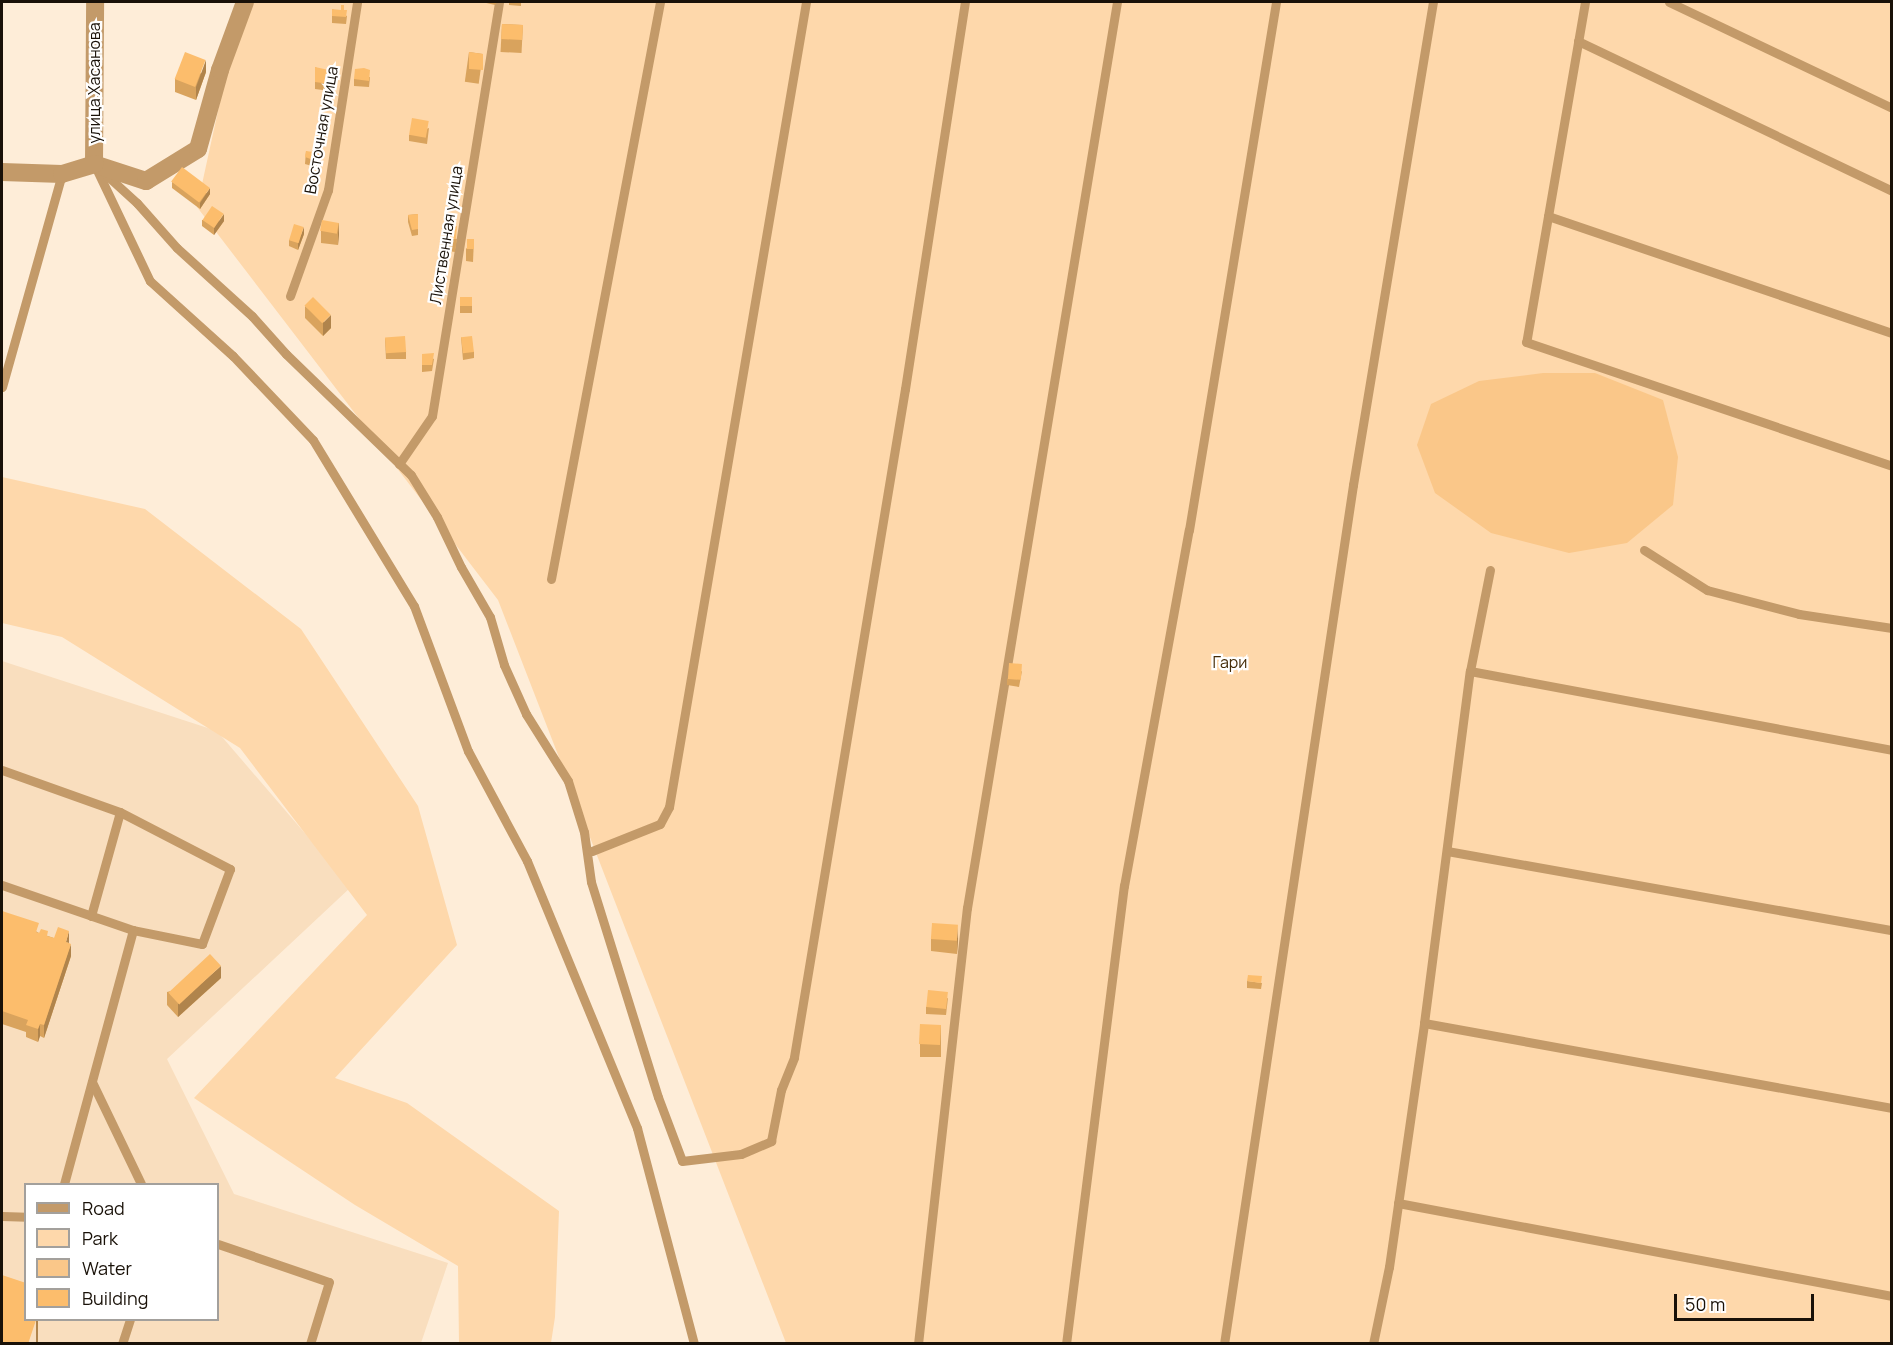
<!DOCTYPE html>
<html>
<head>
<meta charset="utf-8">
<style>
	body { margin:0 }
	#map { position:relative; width:1893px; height:1345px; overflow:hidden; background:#feedd8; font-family:Manrope,sans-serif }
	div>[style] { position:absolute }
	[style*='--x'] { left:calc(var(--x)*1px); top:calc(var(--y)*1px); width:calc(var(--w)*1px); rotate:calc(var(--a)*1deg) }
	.built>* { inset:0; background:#f9debe }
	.green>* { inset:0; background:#fed8ab }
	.water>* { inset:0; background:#fac789 }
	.service>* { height:9px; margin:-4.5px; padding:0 4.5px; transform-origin:4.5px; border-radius:4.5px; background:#c39a69 }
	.minor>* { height:18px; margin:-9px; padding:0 9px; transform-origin:9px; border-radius:9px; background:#c39a69 }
	.wall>* { inset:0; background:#d9a35d; transform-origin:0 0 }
	.shaded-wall>* { inset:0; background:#b0844c; transform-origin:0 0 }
	.building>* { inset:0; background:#fcbd6c; transform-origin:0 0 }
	span { translate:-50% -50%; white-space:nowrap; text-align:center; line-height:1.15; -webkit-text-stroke:4.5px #fff; paint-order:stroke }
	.street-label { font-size:16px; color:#191108 }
	.park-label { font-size:16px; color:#442b07 }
	.frame { position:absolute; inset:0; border:3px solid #191108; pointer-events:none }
	.legend { position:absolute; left:24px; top:1183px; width:195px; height:138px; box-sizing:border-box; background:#fff; border:2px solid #a3a09c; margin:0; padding:8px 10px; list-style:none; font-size:18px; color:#191108 }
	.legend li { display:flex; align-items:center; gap:12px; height:30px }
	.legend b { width:30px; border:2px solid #a3a09c }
	.scale { position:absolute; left:1674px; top:1294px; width:140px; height:27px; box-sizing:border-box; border:3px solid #191108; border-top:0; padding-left:8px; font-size:18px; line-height:21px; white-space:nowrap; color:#191108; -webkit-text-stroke:4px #fff; paint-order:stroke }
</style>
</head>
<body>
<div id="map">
	<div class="built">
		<i style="clip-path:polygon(evenodd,2px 661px,217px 731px,351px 887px,167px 1059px,234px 1194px,448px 1263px,421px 1343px,2px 1344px,2px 661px,26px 1184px,218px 1184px,218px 1320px,26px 1320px,26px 1184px)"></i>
	</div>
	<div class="green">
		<i style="clip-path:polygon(252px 2px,1891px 2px,1891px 1343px,786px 1343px,498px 600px,197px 207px,235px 33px)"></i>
		<i style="clip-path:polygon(2px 477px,145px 509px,301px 629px,418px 806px,457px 945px,335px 1078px,407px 1103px,559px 1211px,555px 1317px,551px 1343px,459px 1343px,458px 1266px,355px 1205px,194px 1098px,367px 915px,240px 748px,62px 637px,2px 623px)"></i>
	</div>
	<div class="water">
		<i style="clip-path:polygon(1543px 373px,1595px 373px,1663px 400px,1678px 457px,1673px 505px,1627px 543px,1569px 553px,1491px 533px,1435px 493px,1417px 445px,1431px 404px,1479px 381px)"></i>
	</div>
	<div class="service">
		<i style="--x:1585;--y:2;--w:345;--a:99.8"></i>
		<i style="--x:1526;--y:342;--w:386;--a:18.7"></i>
		<i style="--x:1669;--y:2;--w:247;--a:25.4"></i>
		<i style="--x:1578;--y:41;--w:348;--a:25.5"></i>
		<i style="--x:96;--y:168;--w:125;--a:64.5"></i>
		<i style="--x:150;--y:281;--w:112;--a:42.1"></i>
		<i style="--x:233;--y:356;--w:116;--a:46.4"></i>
		<i style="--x:313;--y:440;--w:194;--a:58.7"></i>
		<i style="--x:414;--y:606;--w:155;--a:69.6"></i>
		<i style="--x:468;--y:751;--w:125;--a:61.8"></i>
		<i style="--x:527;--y:861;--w:289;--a:67.6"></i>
		<i style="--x:637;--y:1128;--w:223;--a:75.2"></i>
		<i style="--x:103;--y:172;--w:46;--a:42.4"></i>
		<i style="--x:137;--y:203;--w:60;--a:48.4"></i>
		<i style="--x:177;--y:248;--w:101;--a:42.2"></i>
		<i style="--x:252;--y:316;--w:51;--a:48.2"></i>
		<i style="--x:286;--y:354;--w:174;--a:44.1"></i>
		<i style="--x:411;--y:475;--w:49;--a:58.2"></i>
		<i style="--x:437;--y:517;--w:55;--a:64.4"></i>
		<i style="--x:461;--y:567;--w:58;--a:59.9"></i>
		<i style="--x:490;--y:617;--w:50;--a:73.7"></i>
		<i style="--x:504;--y:665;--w:54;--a:65.8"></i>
		<i style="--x:526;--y:714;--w:79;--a:57.9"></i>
		<i style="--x:568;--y:781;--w:53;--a:72.6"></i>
		<i style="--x:584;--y:832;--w:50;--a:82"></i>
		<i style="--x:591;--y:882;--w:225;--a:72.7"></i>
		<i style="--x:658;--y:1097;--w:68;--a:69.4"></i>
		<i style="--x:682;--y:1161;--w:59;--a:-6.8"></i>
		<i style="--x:741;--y:1154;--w:33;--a:-23"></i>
		<i style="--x:771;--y:1141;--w:52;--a:-78.9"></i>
		<i style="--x:781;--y:1090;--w:35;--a:-68"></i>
		<i style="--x:794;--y:1057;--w:677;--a:-80.57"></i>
		<i style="--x:905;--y:389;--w:392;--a:-81.2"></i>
		<i style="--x:1548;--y:216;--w:363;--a:18.8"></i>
		<i style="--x:290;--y:296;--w:113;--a:-70.3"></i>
		<i style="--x:328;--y:190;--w:190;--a:-81.2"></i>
		<i style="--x:2;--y:387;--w:221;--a:-74.3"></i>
		<i style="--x:399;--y:464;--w:58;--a:-55.5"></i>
		<i style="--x:432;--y:416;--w:419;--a:-80.8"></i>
		<i style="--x:1644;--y:550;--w:75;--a:32.4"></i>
		<i style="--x:1707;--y:590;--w:95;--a:14.6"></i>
		<i style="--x:1799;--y:614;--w:94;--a:8.6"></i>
		<i style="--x:551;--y:579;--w:587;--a:-79.3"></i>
		<i style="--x:1470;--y:671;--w:429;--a:10.6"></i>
		<i style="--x:2;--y:770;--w:125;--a:19.6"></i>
		<i style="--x:120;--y:812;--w:108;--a:105.6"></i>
		<i style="--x:120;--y:812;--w:124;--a:27.4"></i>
		<i style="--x:230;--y:869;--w:80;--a:110.5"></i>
		<i style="--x:202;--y:944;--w:70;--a:-168.5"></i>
		<i style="--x:592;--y:851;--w:73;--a:-21.7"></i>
		<i style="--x:660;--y:824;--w:19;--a:-62"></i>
		<i style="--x:669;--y:807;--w:817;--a:-80.34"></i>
		<i style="--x:1447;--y:851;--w:452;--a:10.1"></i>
		<i style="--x:2;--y:885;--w:139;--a:19"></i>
		<i style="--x:133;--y:930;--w:263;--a:105.2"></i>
		<i style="--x:1424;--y:1023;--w:476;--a:10.3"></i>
		<i style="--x:92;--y:1082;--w:113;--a:64.3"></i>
		<i style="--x:1398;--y:1203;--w:503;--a:10.66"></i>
		<i style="--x:2;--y:1216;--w:24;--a:2"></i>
		<i style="--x:218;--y:1244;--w:117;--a:18.9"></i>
		<i style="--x:329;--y:1282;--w:65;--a:107"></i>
		<i style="--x:122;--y:1344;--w:25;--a:-72"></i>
		<i style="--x:918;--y:1344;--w:439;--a:-83.6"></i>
		<i style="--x:967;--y:908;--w:918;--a:-80.6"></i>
		<i style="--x:1066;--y:1344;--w:462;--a:-82.8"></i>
		<i style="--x:1124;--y:886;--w:362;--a:-79.7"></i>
		<i style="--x:1189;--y:530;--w:535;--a:-80.64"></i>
		<i style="--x:1224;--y:1344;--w:869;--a:-81.46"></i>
		<i style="--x:1353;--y:485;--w:490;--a:-80.6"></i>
		<i style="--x:1373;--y:1344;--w:79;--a:-78.3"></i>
		<i style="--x:1389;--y:1267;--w:246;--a:-81.8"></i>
		<i style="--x:1424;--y:1023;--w:355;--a:-82.6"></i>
		<i style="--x:1470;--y:671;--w:103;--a:-78.8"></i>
	</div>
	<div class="minor">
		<i style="--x:94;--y:164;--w:55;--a:18.1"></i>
		<i style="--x:146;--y:181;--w:61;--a:-31.6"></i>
		<i style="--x:198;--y:149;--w:82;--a:-74.4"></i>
		<i style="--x:220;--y:70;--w:72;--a:-69.8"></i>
		<i style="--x:94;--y:164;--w:162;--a:-89.6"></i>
		<i style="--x:2;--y:172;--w:60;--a:1.9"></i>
		<i style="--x:62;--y:174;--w:34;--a:-17"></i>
	</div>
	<div class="wall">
		<i style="clip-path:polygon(482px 2px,497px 2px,495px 5px)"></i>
		<i style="clip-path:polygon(509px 2px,521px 2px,521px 6px,509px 5px)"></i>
		<i style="clip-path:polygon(332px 9px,347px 16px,346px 24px,332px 23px)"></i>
		<i style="left:502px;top:24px;width:21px;height:28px;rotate:3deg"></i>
		<i style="left:469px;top:52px;width:14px;height:30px;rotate:8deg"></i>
		<i style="clip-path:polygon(315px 67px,338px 79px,336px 86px,331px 85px,330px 91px,315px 89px)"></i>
		<i style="clip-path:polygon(206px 72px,196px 100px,175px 92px,175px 79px)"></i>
		<i style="clip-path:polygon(370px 77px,369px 87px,354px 86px,354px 79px)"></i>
		<i style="clip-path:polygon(429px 128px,427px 144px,409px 141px,409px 135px)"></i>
		<i style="clip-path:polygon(316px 136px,327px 137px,326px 144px,316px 142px)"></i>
		<i style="clip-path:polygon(306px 151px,320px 159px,319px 168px,305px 164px)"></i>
		<i style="clip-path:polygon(172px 182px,210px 194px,200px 209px,172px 188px)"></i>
		<i style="clip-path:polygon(418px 214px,418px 235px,412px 236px,408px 222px,408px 215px)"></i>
		<i style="clip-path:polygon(202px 220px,224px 221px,214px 235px,202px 226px)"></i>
		<i style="clip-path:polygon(339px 223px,338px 245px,321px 243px,321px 231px)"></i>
		<i style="clip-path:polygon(304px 234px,298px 250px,289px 246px,289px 240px)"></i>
		<i style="clip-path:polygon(441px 238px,457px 239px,455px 252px,441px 250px)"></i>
		<i style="clip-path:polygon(474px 239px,473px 262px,466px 261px,466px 249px)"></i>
		<i style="left:460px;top:297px;width:12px;height:16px"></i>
		<i style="clip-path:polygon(305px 306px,331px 328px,323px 336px,305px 318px)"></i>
		<i style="clip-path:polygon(461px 337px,474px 352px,474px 358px,463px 360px)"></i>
		<i style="clip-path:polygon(385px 338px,406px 352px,406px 359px,386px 359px)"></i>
		<i style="clip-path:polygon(422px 354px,434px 359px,432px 371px,422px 372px)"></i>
		<i style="clip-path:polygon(1022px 671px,1019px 687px,1007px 685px,1007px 679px)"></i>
		<i style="clip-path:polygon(2px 911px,39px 933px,69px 943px,71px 956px,44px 1038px,40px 1036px,38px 1042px,26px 1037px,26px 1032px,2px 1024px)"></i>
		<i style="clip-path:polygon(958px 938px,957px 954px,931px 951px,931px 939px)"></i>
		<i style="clip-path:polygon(221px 978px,178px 1017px,167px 1005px,167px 992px)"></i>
		<i style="clip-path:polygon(1247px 981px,1262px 983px,1261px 989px,1247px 988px)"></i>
		<i style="clip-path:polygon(948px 998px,946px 1015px,926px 1014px,926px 1007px)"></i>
		<i style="clip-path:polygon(941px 1025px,941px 1057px,920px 1057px,920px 1044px)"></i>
	</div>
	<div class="shaded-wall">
		<i style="clip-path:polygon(206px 60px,206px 72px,196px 100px,196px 87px)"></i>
		<i style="clip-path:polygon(210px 188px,210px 194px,200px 209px,200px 203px)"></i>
		<i style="clip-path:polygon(224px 214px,224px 221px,214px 235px,214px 228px)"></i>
		<i style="clip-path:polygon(339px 223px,339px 235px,338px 245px,338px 233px)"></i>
		<i style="clip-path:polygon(304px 227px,304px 234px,298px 250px,298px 243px)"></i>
		<i style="clip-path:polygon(331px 315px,331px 328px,323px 336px,323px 323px)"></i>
		<i style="clip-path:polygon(958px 925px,958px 938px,957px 954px,957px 941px)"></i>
		<i style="clip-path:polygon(69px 931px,69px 943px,66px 942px)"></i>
		<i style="clip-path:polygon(71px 944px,71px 956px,44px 1038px,44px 1025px)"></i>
		<i style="clip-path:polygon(221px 966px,221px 978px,178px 1017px,178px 1004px)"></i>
		<i style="clip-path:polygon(40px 1024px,40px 1036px,38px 1042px,38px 1029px)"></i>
		<i style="left:36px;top:1320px;width:2px;height:25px"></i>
	</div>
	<div class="building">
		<i style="clip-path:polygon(341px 5px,344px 5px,344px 10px,347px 10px,346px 17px,332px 16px,332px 9px,341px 10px)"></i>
		<i style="left:502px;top:24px;width:21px;height:15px;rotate:3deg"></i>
		<i style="left:185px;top:52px;width:22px;height:29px;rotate:21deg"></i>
		<i style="clip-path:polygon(469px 52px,483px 54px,483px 70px,469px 69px)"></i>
		<i style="clip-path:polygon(315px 67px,338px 72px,336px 80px,331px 78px,330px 84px,315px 82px)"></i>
		<i style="clip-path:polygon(364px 68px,370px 70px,369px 81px,354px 79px,355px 69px)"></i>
		<i style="left:412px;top:118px;width:17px;height:17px;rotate:10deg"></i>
		<i style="left:317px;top:129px;width:10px;height:7px;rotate:6deg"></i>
		<i style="clip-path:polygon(306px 151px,320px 153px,319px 162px,305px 157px)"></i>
		<i style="left:182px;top:167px;width:35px;height:18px;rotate:37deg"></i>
		<i style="left:212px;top:206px;width:14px;height:17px;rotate:34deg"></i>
		<i style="clip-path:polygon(418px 214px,418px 229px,412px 230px,408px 215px)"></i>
		<i style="left:322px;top:220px;width:17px;height:11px;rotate:10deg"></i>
		<i style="left:294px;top:224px;width:10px;height:17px;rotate:17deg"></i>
		<i style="left:442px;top:225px;width:15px;height:13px;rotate:4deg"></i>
		<i style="left:467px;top:239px;width:7px;height:10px"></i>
		<i style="left:313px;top:297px;width:25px;height:12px;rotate:45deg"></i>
		<i style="left:460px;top:297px;width:12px;height:9px"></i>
		<i style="left:405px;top:336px;width:16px;height:20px;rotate:86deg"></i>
		<i style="left:472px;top:336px;width:16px;height:11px;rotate:83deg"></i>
		<i style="clip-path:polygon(434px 353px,432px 365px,422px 365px,422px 354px)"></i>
		<i style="left:1009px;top:663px;width:13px;height:16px;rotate:4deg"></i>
		<i style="clip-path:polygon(2px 911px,39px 923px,36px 932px,39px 933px,41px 929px,48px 931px,47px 936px,54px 938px,58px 927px,69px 931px,66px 942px,71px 944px,44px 1025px,40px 1024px,38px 1029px,26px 1025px,28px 1020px,2px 1011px)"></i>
		<i style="left:932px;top:923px;width:26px;height:16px;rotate:4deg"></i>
		<i style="left:210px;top:954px;width:16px;height:57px;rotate:47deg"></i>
		<i style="clip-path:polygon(1248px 975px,1262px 976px,1261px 983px,1247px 981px)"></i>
		<i style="left:928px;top:990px;width:20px;height:17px;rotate:6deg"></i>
		<i style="left:920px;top:1024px;width:21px;height:20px;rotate:3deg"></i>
		<i style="clip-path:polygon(2px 1275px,26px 1283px,26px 1320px,36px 1320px,28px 1344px,2px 1344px)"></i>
	</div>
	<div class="street-label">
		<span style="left:94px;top:83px;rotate:-90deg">улица Хасанова</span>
		<span style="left:321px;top:130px;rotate:-80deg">Восточная улица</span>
		<span style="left:446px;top:235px;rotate:-81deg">Лиственная улица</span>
	</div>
	<div class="park-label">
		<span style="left:1230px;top:662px">Гари</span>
	</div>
	<div class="frame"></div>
	<ul class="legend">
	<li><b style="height:8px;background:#c39a69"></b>Road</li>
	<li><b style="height:16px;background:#fed8ab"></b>Park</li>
	<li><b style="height:16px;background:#fac789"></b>Water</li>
	<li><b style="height:16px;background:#fcbd6c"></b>Building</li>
	</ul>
	<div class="scale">50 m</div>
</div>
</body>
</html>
